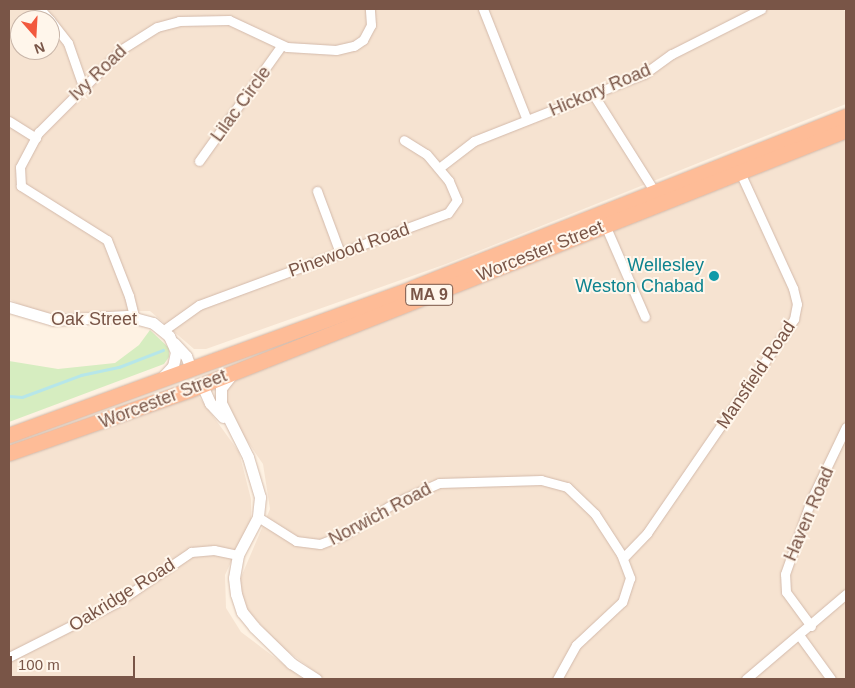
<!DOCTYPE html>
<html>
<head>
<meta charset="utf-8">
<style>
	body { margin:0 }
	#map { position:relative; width:855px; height:688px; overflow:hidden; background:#fef2e3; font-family:Helvetica,sans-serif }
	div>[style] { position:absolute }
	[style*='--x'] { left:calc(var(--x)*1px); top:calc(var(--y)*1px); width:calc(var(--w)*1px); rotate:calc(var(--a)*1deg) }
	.residential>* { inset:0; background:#f6e3d1 }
	.green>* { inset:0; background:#d6edc0 }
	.stream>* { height:2.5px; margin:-1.25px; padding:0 1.25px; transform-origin:1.25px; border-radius:1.25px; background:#b6e6e9 }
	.roads { filter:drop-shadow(0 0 1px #d3baab) drop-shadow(0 0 1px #d3baab) }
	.minor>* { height:9px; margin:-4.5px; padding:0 4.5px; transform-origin:4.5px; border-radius:4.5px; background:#fff }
	.tertiary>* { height:11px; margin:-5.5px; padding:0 5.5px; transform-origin:5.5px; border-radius:5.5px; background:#fff }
	.trunk>* { height:15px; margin:-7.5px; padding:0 7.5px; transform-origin:7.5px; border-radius:7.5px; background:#febc97 }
	.dots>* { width:14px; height:14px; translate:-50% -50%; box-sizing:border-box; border:2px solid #fff6eb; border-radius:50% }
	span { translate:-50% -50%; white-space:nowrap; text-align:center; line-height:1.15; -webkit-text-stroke:4px #fff6eb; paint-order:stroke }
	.shield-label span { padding:1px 4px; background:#fff6eb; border:1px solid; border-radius:4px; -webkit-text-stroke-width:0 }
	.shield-label { font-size:16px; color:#795547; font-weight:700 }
	.street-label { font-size:18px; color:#795547 }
	.culture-label { font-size:18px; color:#0d838f }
	.right { translate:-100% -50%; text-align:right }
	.frame { position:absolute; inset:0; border:10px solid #795547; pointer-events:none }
	.north { position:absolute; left:10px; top:10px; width:50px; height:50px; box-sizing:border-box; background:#fff6eb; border:1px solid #c9b6a9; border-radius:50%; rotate:161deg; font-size:14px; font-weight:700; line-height:20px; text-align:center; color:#795547 }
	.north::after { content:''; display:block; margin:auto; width:18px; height:22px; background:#f2593e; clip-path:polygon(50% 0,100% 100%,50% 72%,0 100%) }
	.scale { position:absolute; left:10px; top:656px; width:125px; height:22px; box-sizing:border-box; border:2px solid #795547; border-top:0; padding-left:6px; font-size:15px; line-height:18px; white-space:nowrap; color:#795547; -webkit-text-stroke:4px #fff6eb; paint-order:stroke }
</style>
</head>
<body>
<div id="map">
	<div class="residential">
		<i style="clip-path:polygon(evenodd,9px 9px,843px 9px,846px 13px,846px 104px,446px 264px,206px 349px,194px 349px,150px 311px,37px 313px,9px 299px,9px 9px,20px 20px,50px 20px,50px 50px,20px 50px,20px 20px)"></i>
		<i style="clip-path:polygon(846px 133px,846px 679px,325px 679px,279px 645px,244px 606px,239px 582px,270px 509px,263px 464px,234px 422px,225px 402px,230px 381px)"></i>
		<i style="clip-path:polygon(197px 394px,239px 452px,251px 499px,251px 519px,225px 575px,226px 608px,241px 632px,303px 679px,9px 679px,9px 460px)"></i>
	</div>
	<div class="green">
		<i style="clip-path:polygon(150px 330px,169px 348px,169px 357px,164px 364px,9px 422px,9px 361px,58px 369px,115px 363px,139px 345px)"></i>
	</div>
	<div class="stream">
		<i style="--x:9;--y:396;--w:13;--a:4"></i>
		<i style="--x:22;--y:397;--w:63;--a:-20.4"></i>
		<i style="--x:81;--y:375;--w:39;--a:-12"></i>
		<i style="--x:119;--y:367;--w:47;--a:-21.1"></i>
	</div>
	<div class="roads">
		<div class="minor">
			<i style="--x:40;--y:9;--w:15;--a:48"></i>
			<i style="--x:483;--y:9;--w:119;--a:68.4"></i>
			<i style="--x:50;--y:20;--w:29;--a:52"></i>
			<i style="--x:68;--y:43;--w:46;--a:70.8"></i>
			<i style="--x:593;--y:94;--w:116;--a:57.7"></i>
			<i style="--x:9;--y:121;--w:32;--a:32"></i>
			<i style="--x:199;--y:161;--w:141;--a:-54.5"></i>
			<i style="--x:439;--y:168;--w:44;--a:-37.6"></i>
			<i style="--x:474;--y:141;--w:183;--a:-21.5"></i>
			<i style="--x:644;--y:74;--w:34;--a:-36"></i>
			<i style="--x:672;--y:54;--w:100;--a:-26.8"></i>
			<i style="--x:317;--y:191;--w:66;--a:69.6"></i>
			<i style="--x:605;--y:225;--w:100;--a:66.5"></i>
			<i style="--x:134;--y:316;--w:21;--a:-104"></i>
			<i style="--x:129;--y:296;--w:60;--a:-111.4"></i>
			<i style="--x:107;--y:240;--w:102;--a:-147.9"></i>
			<i style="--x:21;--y:186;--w:19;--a:-93"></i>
			<i style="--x:20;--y:167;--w:40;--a:-62"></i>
			<i style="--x:39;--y:132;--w:117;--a:-45"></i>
			<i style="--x:122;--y:49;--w:41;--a:-32.2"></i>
			<i style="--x:157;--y:27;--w:23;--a:-15"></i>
			<i style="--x:179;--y:21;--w:50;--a:-1.1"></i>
			<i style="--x:229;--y:20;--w:64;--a:25"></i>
			<i style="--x:287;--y:47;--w:49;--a:3.5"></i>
			<i style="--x:336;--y:50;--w:18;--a:-13"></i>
			<i style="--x:354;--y:46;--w:11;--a:-34"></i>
			<i style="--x:363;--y:40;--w:17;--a:-62"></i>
			<i style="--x:371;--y:25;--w:16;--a:-94"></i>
			<i style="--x:164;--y:330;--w:43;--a:-35.5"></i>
			<i style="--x:199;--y:305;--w:265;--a:-20.3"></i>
			<i style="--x:448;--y:213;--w:16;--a:-55"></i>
			<i style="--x:457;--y:200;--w:21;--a:-113"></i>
			<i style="--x:449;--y:181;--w:35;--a:-130"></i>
			<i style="--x:426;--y:154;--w:26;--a:-148"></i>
			<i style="--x:258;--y:517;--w:45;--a:32.3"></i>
			<i style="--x:296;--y:541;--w:24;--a:7"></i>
			<i style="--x:320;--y:544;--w:26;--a:-21"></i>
			<i style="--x:344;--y:535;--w:59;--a:-32.6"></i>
			<i style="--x:394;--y:503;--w:49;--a:-24"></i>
			<i style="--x:439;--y:483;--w:102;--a:-1.7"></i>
			<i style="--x:541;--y:480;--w:27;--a:15"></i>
			<i style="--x:567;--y:487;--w:39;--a:44"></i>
			<i style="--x:595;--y:514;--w:48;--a:57"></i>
			<i style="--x:621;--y:554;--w:26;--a:69"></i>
			<i style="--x:630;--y:578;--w:25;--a:108"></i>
			<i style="--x:622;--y:602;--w:63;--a:136.9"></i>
			<i style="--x:576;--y:645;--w:39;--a:119"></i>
			<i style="--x:623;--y:558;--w:35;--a:-46"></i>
			<i style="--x:647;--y:533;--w:260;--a:-55.5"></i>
			<i style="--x:794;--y:319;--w:15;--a:-79"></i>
			<i style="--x:797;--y:304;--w:16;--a:-104"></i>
			<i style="--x:793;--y:288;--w:128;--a:-114.6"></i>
			<i style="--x:811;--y:626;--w:42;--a:-126.3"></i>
			<i style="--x:786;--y:592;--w:18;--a:-93"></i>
			<i style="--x:785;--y:574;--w:78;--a:-70.6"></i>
			<i style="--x:811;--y:500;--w:81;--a:-64.4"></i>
			<i style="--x:799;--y:635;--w:54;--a:54"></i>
			<i style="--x:9;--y:657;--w:120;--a:-26.8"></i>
			<i style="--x:116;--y:603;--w:91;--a:-34.2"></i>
			<i style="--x:191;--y:552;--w:23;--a:-5"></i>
			<i style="--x:214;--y:550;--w:25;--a:12"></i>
			<i style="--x:746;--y:679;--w:131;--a:-40.4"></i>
		</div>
		<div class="tertiary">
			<i style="--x:9;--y:307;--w:46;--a:16.5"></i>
			<i style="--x:53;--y:320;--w:74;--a:-3.1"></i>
			<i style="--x:127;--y:316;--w:27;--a:15"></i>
			<i style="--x:153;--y:323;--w:21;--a:39"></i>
			<i style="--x:169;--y:336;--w:17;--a:66"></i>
			<i style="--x:176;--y:352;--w:14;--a:102"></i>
			<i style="--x:173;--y:366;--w:16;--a:133"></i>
			<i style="--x:174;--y:343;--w:18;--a:47"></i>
			<i style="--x:186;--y:356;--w:14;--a:69"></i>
			<i style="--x:232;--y:374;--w:18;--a:128"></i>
			<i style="--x:221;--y:388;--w:15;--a:90"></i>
			<i style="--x:221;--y:403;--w:60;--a:63.4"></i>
			<i style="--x:248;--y:457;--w:42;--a:73.3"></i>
			<i style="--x:260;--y:497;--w:20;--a:96"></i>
			<i style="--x:258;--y:517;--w:43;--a:117.8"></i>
			<i style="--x:238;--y:555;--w:23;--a:100"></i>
			<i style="--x:234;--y:578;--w:16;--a:83"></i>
			<i style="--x:236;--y:594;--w:19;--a:72"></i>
			<i style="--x:242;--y:612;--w:19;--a:51"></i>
			<i style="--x:254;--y:627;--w:52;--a:44.2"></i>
			<i style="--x:291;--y:663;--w:30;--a:33"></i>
			<i style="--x:202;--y:385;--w:20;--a:66"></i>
			<i style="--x:210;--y:403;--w:19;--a:47"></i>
		</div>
		<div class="trunk">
			<i style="--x:9;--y:435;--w:429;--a:-20"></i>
			<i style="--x:412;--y:288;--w:467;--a:-21.6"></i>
			<i style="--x:9;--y:453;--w:191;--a:-19.3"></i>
			<i style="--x:189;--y:390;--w:707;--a:-21.59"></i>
		</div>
	</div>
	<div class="dots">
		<i style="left:714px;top:276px;background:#0f9aa8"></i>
	</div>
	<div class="shield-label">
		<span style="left:429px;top:295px">MA 9</span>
	</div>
	<div class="street-label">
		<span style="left:98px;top:73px;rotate:-44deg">Ivy Road</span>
		<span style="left:600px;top:90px;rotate:-23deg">Hickory Road</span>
		<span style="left:241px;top:104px;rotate:-54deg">Lilac Circle</span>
		<span style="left:349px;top:250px;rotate:-20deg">Pinewood Road</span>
		<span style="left:540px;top:251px;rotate:-22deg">Worcester Street</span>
		<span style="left:94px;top:319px">Oak Street</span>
		<span style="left:756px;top:375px;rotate:-56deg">Mansfield Road</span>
		<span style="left:163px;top:399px;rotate:-21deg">Worcester Street</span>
		<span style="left:380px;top:514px;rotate:-28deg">Norwich Road</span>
		<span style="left:809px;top:514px;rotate:-67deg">Haven Road</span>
		<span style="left:122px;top:595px;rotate:-32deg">Oakridge Road</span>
	</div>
	<div class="culture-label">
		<span class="right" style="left:704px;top:276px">Wellesley<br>Weston Chabad</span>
	</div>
	<div class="frame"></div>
	<div class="north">N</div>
	<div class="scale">100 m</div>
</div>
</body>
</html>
